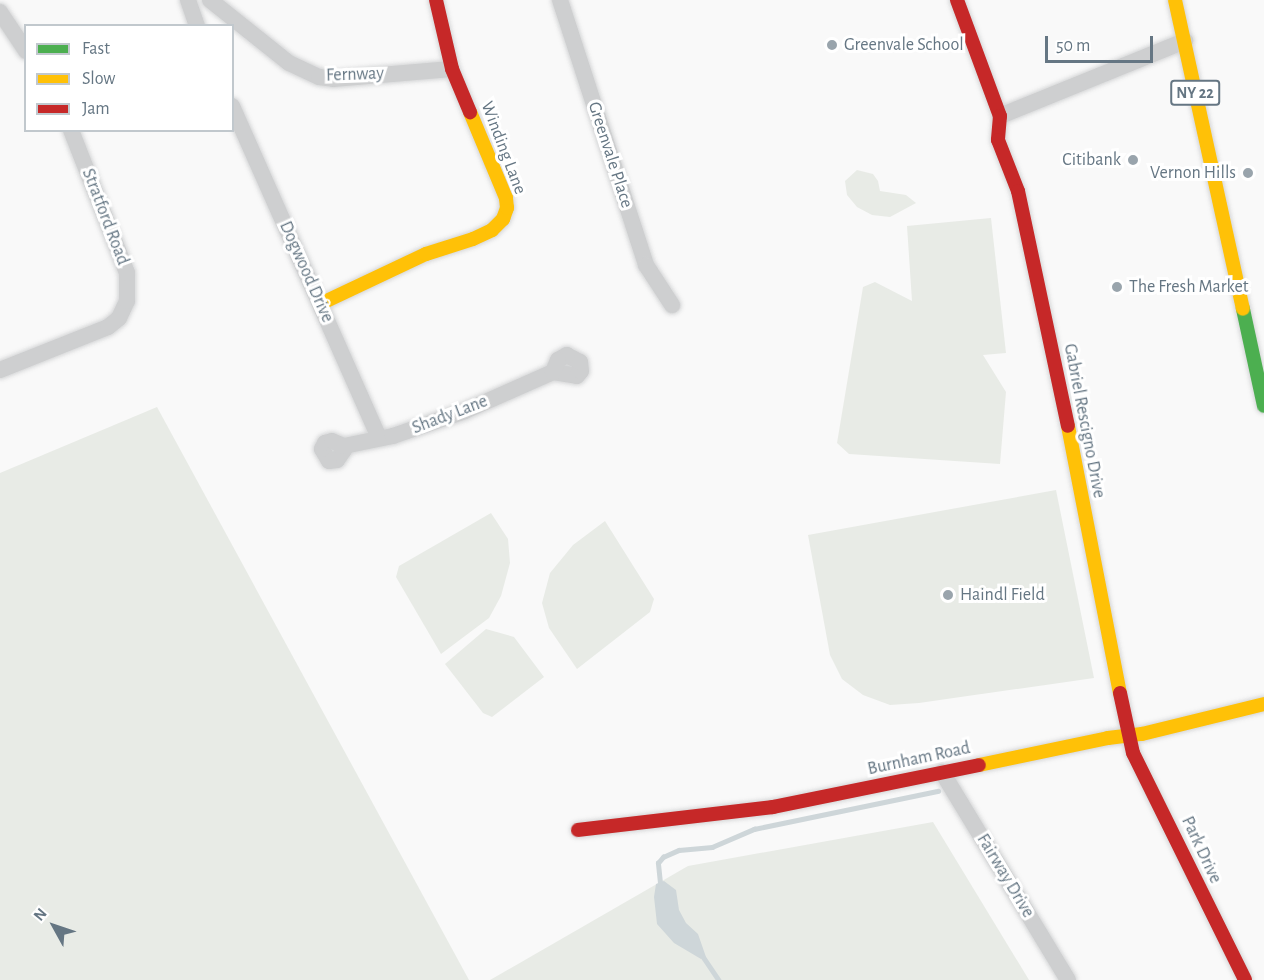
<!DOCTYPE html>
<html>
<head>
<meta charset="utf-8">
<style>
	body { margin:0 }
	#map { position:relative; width:1264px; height:980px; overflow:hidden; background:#f9f9f9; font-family:"Alegreya Sans",sans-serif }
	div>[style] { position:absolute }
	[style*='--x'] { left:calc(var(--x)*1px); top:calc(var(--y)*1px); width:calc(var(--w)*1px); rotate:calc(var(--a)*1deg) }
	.green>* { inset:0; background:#e8ebe6 }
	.water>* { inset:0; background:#ced6d9 }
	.stream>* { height:4.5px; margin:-2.25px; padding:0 2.25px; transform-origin:2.25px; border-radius:2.25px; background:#ced6d9 }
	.roads { filter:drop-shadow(0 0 2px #d5d6d7) drop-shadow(0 0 2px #d5d6d7) }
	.street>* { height:16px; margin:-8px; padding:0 8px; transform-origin:8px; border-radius:8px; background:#cecfd0 }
	.fast>* { height:14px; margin:-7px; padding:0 7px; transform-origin:7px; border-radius:7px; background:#4caf50 }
	.slow>* { height:14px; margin:-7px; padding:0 7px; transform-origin:7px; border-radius:7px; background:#ffc107 }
	.jam>* { height:14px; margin:-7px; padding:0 7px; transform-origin:7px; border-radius:7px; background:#c62828 }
	.dots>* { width:16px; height:16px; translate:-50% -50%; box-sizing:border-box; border:3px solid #fff; border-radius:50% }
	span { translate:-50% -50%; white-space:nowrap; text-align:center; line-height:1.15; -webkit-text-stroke:6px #fff; paint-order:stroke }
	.shield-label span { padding:2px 4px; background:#fff; border:2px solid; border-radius:4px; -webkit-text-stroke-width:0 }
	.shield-label { font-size:16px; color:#657683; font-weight:700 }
	.poi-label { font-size:18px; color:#657683 }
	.left { translate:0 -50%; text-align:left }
	.right { translate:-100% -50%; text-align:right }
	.street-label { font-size:18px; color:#657683 }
	.legend { position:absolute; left:24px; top:24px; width:210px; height:108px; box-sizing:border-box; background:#fff; border:2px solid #c1c8cd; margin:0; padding:8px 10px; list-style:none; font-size:18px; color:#657683 }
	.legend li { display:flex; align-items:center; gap:12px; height:30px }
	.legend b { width:30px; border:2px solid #c1c8cd }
	.north { position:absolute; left:24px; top:896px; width:60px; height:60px; -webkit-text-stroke:4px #fff; paint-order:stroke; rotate:310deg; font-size:16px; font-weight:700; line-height:24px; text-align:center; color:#657683 }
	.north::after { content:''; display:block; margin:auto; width:21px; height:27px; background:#657683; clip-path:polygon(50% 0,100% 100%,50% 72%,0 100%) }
	.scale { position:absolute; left:1045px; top:36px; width:108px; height:27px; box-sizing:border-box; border:3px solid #657683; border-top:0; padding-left:8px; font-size:18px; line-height:21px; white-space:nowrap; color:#657683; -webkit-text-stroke:4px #fff; paint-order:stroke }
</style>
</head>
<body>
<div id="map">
	<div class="green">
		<i style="clip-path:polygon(857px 170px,873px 174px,878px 181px,880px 191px,906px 195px,916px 203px,890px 217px,872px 215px,857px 207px,847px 195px,845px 181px)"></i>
		<i style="clip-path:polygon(991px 218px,1006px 353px,983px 355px,1006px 392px,1000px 464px,849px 454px,837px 443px,863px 287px,875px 282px,912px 301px,907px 226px)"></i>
		<i style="clip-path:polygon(157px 407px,469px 980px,0 980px,0 473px)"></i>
		<i style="clip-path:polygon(1056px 490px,1094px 678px,919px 703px,890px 705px,863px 695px,842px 679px,830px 655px,808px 535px)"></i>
		<i style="clip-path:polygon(491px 513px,508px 539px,510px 563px,501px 596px,489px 618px,441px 654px,396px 577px,399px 566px)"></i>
		<i style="clip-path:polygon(605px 521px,654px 599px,650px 612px,577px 669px,549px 628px,542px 603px,550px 573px,573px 545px)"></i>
		<i style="clip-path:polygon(486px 629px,514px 637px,544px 677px,492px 717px,483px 713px,445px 664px)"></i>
		<i style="clip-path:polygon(933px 822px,1029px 980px,490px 980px,688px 866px)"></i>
	</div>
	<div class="water">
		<i style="clip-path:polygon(664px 881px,676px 890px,679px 910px,686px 923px,698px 934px,706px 957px,701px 959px,674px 943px,657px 924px,654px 897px,656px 884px)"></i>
	</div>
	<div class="stream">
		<i style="--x:660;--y:883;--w:20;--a:-96"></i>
		<i style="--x:658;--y:863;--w:8;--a:-50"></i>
		<i style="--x:663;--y:857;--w:17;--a:-24"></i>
		<i style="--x:679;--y:850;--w:33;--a:-5"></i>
		<i style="--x:712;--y:847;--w:46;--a:-23.2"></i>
		<i style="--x:754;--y:829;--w:188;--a:-11.7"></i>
		<i style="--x:704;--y:958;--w:27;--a:56"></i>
	</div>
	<div class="roads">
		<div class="street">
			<i style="--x:188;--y:0;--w:28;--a:71"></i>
			<i style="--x:210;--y:0;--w:101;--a:38.6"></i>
			<i style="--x:289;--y:63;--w:33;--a:25"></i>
			<i style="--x:319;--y:77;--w:14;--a:8"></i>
			<i style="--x:333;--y:79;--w:119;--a:-4.8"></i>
			<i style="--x:560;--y:0;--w:279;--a:72"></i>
			<i style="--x:646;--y:265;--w:48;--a:57"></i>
			<i style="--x:0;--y:12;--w:47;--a:56.3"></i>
			<i style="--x:232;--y:106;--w:363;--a:66.1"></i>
			<i style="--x:1000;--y:116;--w:200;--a:-22.1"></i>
			<i style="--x:0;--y:370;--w:116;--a:-21.7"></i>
			<i style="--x:108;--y:327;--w:14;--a:-39"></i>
			<i style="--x:119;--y:318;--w:19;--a:-65"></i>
			<i style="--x:127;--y:301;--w:28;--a:-90"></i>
			<i style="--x:127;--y:273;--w:154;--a:-111.4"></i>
			<i style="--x:344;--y:446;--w:4;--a:90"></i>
			<i style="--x:344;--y:450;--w:12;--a:125"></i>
			<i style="--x:337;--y:460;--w:8;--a:173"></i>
			<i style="--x:329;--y:461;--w:14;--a:-120"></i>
			<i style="--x:322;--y:449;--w:7;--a:-63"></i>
			<i style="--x:325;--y:443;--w:7;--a:-16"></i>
			<i style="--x:332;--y:441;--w:13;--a:23"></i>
			<i style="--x:344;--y:446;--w:50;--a:-11.5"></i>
			<i style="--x:393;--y:436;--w:76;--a:-19.1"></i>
			<i style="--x:465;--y:411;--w:96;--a:-23.9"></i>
			<i style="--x:553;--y:372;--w:24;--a:9"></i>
			<i style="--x:577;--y:376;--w:6;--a:-51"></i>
			<i style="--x:581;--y:371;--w:9;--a:-96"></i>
			<i style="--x:580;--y:362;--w:15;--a:-152"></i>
			<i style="--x:567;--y:355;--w:10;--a:151"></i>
			<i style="--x:558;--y:360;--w:13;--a:113"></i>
			<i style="--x:942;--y:772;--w:243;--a:58.8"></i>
		</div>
		<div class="fast">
			<i style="--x:1243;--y:309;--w:99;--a:77.8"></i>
		</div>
		<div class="slow">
			<i style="--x:1175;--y:0;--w:316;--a:77.6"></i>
			<i style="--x:320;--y:304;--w:117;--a:-25.3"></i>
			<i style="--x:426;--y:254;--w:49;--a:-17.7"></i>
			<i style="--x:473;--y:239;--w:21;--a:-25"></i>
			<i style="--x:492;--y:230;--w:16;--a:-45"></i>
			<i style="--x:503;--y:219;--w:12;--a:-70"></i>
			<i style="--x:507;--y:208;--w:10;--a:-96"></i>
			<i style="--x:506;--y:198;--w:93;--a:-112.7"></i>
			<i style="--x:1068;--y:426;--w:272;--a:79"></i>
			<i style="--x:979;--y:765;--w:132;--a:-11.8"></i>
			<i style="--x:1108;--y:738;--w:34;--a:-7"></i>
			<i style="--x:1142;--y:734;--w:126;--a:-13.8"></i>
		</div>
		<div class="jam">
			<i style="--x:436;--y:0;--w:71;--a:76.9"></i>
			<i style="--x:452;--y:69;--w:47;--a:67.3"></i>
			<i style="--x:957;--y:0;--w:124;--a:69.7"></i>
			<i style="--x:1000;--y:116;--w:24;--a:95"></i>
			<i style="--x:998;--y:140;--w:55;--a:68.6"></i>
			<i style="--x:1018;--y:191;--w:240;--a:78"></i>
			<i style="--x:1120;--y:693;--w:61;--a:77.8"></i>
			<i style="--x:1133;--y:753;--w:253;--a:63.7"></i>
			<i style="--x:578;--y:830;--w:196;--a:-6.7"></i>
			<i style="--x:773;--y:807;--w:210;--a:-11.5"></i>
		</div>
	</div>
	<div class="dots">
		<i style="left:832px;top:45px;background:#99a4ac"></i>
		<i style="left:1133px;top:160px;background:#99a4ac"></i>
		<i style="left:1248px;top:173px;background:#99a4ac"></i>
		<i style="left:1117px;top:287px;background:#99a4ac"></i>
		<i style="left:948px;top:595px;background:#99a4ac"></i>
	</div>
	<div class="shield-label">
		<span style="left:1195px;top:93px">NY 22</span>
	</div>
	<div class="poi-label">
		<span class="left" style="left:844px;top:45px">Greenvale School</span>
		<span class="right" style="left:1121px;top:160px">Citibank</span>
		<span class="right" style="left:1236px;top:173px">Vernon Hills</span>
		<span class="left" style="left:1129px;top:287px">The Fresh Market</span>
		<span class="left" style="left:960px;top:595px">Haindl Field</span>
	</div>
	<div class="street-label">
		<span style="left:355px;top:75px;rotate:-2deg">Fernway</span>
		<span style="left:503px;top:148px;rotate:69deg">Winding Lane</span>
		<span style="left:610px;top:155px;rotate:72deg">Greenvale Place</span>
		<span style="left:105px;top:217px;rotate:69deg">Stratford Road</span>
		<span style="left:306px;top:272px;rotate:66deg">Dogwood Drive</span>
		<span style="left:450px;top:415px;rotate:-21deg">Shady Lane</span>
		<span style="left:1084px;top:421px;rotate:79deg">Gabriel Rescigno Drive</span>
		<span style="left:919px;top:759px;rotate:-12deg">Burnham Road</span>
		<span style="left:1201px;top:850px;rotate:65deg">Park Drive</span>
		<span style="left:1005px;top:876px;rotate:59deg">Fairway Drive</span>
	</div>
	<ul class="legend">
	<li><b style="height:8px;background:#4caf50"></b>Fast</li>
	<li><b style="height:8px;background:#ffc107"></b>Slow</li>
	<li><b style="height:8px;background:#c62828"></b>Jam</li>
	</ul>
	<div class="north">N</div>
	<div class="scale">50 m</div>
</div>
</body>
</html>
